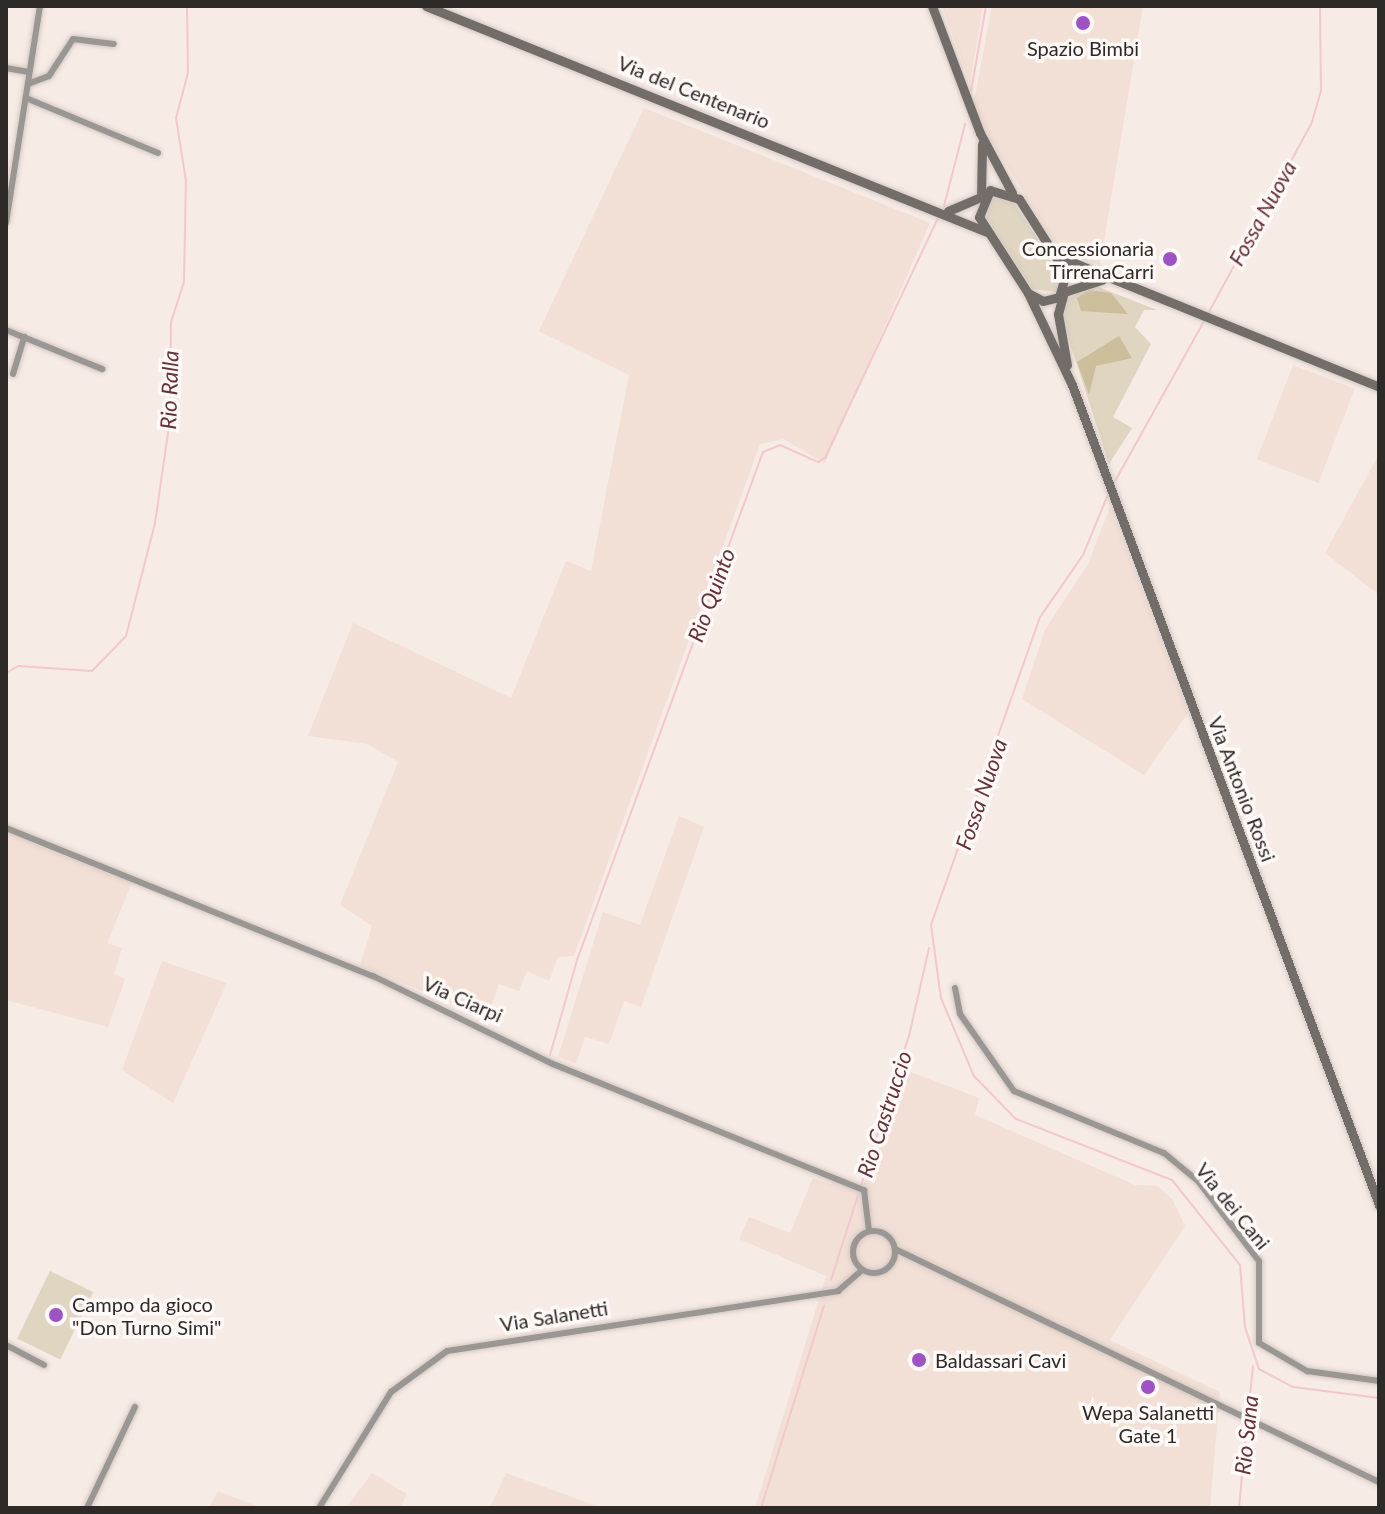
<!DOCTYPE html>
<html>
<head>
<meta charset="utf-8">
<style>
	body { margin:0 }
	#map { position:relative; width:1385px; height:1514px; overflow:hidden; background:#f7ebe5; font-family:Lato,sans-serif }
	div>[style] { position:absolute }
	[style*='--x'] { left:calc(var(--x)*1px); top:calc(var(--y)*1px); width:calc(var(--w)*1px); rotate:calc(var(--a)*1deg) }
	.built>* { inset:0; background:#f2dfd5; transform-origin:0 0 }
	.green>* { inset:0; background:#dfd5c0; transform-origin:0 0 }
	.forest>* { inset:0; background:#ccbd9b }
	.stream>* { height:2px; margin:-1px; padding:0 1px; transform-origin:1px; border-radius:1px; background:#f3c8cd }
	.roads { filter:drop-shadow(0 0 2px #d3c8c3) drop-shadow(0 0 2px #d3c8c3) }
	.street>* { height:6px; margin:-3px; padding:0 3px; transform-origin:3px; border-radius:3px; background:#9a9693 }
	.street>.ring { margin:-3px; padding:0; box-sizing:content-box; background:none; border:6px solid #9a9693; border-radius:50% }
	.secondary>* { height:9px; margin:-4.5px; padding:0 4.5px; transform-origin:4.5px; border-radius:4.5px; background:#726d68 }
	.dots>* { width:22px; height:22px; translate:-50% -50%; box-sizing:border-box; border:4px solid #fffaf8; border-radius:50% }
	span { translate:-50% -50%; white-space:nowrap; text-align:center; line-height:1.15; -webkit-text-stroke:7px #fffaf8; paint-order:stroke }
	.poi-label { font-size:20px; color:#2e2a28 }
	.right { translate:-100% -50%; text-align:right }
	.left { translate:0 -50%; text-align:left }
	.street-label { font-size:20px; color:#2e2a28 }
	.water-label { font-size:22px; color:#67313a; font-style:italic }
	.frame { position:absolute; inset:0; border:8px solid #2e2a28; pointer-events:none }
</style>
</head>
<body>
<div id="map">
	<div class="built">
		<i style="clip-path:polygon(942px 6px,983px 6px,970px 83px)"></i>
		<i style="clip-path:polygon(992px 6px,1143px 6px,1100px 265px,1061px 252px,990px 139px,974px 102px)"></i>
		<i style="clip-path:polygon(644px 108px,930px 223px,825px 463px,783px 439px,760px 444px,574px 956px,558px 957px,549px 981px,527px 971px,519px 991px,499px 984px,487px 1018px,360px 965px,372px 926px,340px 905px,398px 762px,368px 744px,308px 736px,353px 623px,511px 698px,566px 561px,591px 571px,629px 375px,539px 331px)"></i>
		<i style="left:1293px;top:365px;width:66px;height:101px;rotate:21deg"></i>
		<i style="clip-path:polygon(1379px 454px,1379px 595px,1325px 553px)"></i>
		<i style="clip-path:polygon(1110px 507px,1188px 713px,1144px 775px,1022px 699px,1045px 630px,1088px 564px)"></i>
		<i style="clip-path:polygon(679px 816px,704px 827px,641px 1007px,624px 1001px,609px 1044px,585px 1037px,576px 1063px,558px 1057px,603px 912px,640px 925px)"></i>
		<i style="clip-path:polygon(6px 833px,132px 883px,107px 943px,122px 948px,114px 974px,125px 979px,108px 1027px,6px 1000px)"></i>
		<i style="clip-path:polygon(162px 961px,227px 983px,173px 1103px,122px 1070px)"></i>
		<i style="clip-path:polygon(908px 1071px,979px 1098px,975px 1115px,1135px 1185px,1158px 1186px,1172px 1199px,1185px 1226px,1110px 1340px,1220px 1392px,1210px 1508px,755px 1508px,826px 1276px,739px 1239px,749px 1217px,790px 1233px,813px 1178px,831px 1184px,834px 1175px,863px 1185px)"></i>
		<i style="clip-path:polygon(372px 1473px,407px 1494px,400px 1508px,346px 1508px)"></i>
		<i style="clip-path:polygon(506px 1473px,602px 1508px,490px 1508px)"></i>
		<i style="clip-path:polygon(218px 1491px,261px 1508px,209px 1508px)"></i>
	</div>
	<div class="green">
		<i style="clip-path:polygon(994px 195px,1014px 203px,1060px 274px,1056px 292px,1032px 289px,986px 218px)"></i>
		<i style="clip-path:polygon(1091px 284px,1157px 310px,1144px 310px,1135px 327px,1151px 344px,1113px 417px,1132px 428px,1109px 464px,1063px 322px,1067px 300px)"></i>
		<i style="left:50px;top:1271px;width:48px;height:75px;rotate:26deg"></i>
	</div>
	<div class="forest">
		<i style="clip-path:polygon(1088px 290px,1111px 293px,1128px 314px,1081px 311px,1077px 298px)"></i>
		<i style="clip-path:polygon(1119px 336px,1132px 358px,1096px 366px,1089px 395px,1077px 362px)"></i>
	</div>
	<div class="stream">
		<i style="--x:971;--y:91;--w:86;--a:-80"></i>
		<i style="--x:944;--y:206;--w:85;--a:-75.6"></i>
		<i style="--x:1209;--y:312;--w:216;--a:-61.5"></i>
		<i style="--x:1312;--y:122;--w:32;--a:-74"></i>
		<i style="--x:1321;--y:91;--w:85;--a:-90.7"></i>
		<i style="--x:1114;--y:483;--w:185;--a:-60.9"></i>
		<i style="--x:1109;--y:492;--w:68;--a:112.4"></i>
		<i style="--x:1083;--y:555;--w:75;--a:124.7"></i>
		<i style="--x:1040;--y:617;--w:327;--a:109.5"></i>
		<i style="--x:931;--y:925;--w:74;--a:82.2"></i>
		<i style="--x:941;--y:998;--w:85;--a:67.1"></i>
		<i style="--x:974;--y:1076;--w:60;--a:45.7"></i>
		<i style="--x:1016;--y:1119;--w:168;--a:21.4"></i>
		<i style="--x:1172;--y:1180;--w:109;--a:51.3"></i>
		<i style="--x:1240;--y:1265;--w:62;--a:85.4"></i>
		<i style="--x:1245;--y:1327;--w:44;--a:71.6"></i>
		<i style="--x:1259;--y:1369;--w:38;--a:28"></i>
		<i style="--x:1293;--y:1387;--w:87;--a:7.3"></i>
		<i style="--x:6;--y:673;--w:14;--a:-30"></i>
		<i style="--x:18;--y:666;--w:74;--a:3.9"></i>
		<i style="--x:92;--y:671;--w:49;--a:-45.8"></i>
		<i style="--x:126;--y:636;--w:117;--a:-75.6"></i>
		<i style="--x:155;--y:523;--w:105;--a:-81.8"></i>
		<i style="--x:170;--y:419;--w:97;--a:-89.4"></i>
		<i style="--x:171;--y:322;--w:42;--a:-72"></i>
		<i style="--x:184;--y:282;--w:101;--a:-88.9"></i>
		<i style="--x:186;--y:181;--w:64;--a:-99"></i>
		<i style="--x:176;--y:118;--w:47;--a:-75.1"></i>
		<i style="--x:188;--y:73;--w:67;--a:-90.9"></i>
		<i style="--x:550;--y:1055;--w:99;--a:-74.1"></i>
		<i style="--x:577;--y:960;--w:541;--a:-69.89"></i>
		<i style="--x:763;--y:452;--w:18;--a:-22"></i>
		<i style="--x:780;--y:445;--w:42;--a:24.1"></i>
		<i style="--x:818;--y:462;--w:8;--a:-30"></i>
		<i style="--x:825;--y:458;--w:265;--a:-64.8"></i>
		<i style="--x:831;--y:1280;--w:256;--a:-72.3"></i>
		<i style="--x:909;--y:1036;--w:90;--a:-77.2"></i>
		<i style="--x:1248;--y:1415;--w:49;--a:-84.2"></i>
		<i style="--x:761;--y:1508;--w:212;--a:-72.7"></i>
		<i style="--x:1239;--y:1508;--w:86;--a:-84.7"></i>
	</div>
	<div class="roads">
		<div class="street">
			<i style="--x:6;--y:68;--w:23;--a:10"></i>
			<i style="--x:28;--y:84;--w:22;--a:-21"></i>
			<i style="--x:49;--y:76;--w:44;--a:-57"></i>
			<i style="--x:73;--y:39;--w:41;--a:7"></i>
			<i style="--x:26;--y:98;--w:143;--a:22.6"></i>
			<i style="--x:6;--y:223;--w:220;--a:-81.1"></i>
			<i style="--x:6;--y:330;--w:104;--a:22.1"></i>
			<i style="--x:13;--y:374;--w:39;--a:-73"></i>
			<i style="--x:6;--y:828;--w:396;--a:22"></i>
			<i style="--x:373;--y:976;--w:200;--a:26.1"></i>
			<i style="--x:553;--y:1064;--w:336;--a:22.1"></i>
			<i style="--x:864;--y:1190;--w:41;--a:83"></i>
			<i style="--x:955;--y:988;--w:26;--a:79"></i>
			<i style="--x:960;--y:1014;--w:94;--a:55"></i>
			<i style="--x:1014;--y:1091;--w:162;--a:22.5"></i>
			<i style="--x:1164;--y:1153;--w:44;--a:39.5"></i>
			<i style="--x:1198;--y:1181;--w:101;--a:52.7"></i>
			<i style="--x:1259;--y:1261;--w:82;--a:90"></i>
			<i style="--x:1259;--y:1343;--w:56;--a:30.3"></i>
			<i style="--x:1307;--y:1371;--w:73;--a:7.9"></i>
			<i class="ring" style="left:853px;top:1231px;width:36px;height:36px"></i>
			<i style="--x:895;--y:1249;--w:537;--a:25.71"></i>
			<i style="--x:6;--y:1345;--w:43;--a:27.8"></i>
			<i style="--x:87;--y:1508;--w:112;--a:-64.6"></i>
			<i style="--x:319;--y:1508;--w:137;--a:-58.2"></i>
			<i style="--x:391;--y:1392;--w:69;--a:-36.2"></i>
			<i style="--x:447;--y:1351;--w:396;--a:-8.7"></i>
			<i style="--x:838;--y:1291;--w:32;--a:-41"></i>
		</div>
		<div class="secondary">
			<i style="--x:426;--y:6;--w:605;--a:21.94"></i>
			<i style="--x:932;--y:6;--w:136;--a:69.3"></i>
			<i style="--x:980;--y:133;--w:68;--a:61.9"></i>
			<i style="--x:948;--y:211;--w:36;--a:-23"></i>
			<i style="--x:981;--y:197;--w:53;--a:-88.9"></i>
			<i style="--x:1057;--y:256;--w:348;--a:22.1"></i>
			<i style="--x:1028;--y:293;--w:17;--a:28"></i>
			<i style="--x:1043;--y:301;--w:16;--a:-14"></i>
			<i style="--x:1059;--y:297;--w:25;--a:-74"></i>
			<i style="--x:1066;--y:273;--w:88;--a:-122.4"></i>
			<i style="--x:1019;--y:199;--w:30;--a:-163"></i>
			<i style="--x:990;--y:190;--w:29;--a:112"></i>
			<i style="--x:979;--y:217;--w:90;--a:57.2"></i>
			<i style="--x:1028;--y:293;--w:102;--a:64.4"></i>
			<i style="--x:1072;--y:385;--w:876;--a:69.47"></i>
			<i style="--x:1067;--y:365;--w:52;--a:-100"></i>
			<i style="--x:1058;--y:314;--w:23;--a:-75"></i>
			<i style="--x:1064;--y:292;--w:40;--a:-18"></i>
		</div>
	</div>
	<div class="dots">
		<i style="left:1083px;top:23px;background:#9f52c4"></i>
		<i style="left:1170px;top:259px;background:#9f52c4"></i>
		<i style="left:56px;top:1315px;background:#9f52c4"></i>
		<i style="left:919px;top:1360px;background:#9f52c4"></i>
		<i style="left:1148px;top:1387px;background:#9f52c4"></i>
	</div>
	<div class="poi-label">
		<span style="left:1083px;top:48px">Spazio Bimbi</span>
		<span class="right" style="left:1154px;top:260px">Concessionaria<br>TirrenaCarri</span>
		<span class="left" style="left:72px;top:1316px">Campo da gioco<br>"Don Turno Simi"</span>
		<span class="left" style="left:935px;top:1360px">Baldassari Cavi</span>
		<span style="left:1148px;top:1424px">Wepa Salanetti<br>Gate 1</span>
	</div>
	<div class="street-label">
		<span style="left:694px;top:92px;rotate:22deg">Via del Centenario</span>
		<span style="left:1242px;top:789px;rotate:69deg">Via Antonio Rossi</span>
		<span style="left:463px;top:999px;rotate:24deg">Via Ciarpi</span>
		<span style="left:1233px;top:1206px;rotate:51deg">Via dei Cani</span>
		<span style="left:554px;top:1316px;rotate:-9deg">Via Salanetti</span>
	</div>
	<div class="water-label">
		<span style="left:1262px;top:213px;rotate:-61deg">Fossa Nuova</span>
		<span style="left:169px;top:390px;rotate:-88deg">Rio Ralla</span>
		<span style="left:711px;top:595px;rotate:-70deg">Rio Quinto</span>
		<span style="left:981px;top:794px;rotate:-71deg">Fossa Nuova</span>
		<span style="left:884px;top:1114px;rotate:-72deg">Rio Castruccio</span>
		<span style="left:1246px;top:1435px;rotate:-84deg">Rio Sana</span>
	</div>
	<div class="frame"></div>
</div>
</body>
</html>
